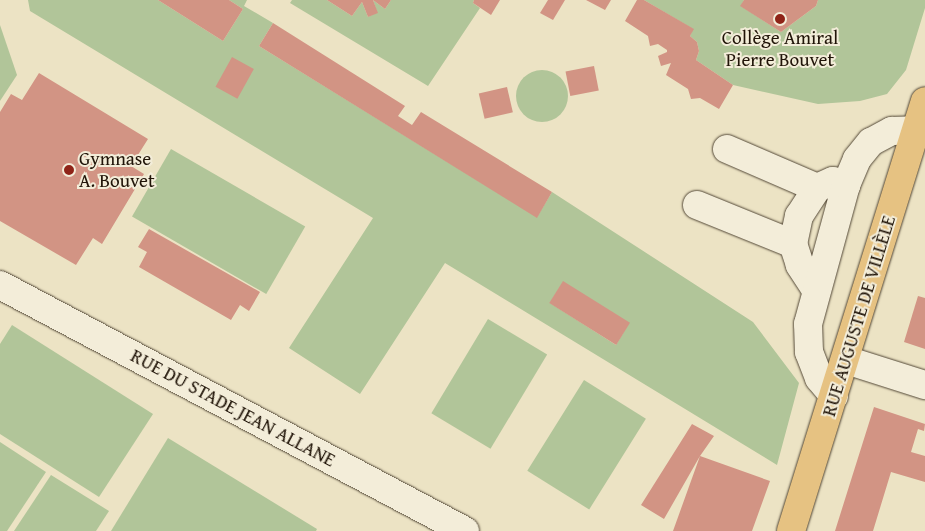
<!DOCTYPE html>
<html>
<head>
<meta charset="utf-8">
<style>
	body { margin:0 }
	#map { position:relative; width:925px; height:531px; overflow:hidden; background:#ece3c4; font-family:"Gentium Book Plus",serif }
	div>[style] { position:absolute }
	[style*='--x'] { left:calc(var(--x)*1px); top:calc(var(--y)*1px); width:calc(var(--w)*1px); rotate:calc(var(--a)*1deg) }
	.green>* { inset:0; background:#b1c599; transform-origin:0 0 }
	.round { border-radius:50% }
	.building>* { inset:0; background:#d29484; transform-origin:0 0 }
	.roads { filter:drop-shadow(0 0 1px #534837) drop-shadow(0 0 1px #534837) }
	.minor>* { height:28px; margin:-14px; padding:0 14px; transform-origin:14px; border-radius:14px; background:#f3edd9 }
	.major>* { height:28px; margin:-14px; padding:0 14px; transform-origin:14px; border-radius:14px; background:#e6c282 }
	.dots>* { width:14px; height:14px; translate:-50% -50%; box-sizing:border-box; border:2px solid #f3edd9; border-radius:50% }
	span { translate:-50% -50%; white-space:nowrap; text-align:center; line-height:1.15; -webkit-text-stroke:4px #f3edd9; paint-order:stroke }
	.poi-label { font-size:19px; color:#201408 }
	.left { translate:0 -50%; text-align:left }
	.street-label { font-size:19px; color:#201408 }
</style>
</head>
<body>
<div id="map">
	<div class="green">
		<i style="clip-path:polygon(evenodd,28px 0,158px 0,223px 41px,243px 9px,229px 0,247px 0,244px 6px,273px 23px,259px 46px,537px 217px,552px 192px,753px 322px,799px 383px,777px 465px,445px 263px,360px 394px,289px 348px,373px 218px,30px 11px,28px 0,563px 282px,629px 323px,616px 345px,550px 303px,563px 282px)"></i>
		<i style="clip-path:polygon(292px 0,327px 0,352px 16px,362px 2px,368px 17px,377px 12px,373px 0,385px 9px,391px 0,474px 0,473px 3px,480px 8px,428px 86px,290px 3px)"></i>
		<i style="clip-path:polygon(644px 0,744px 0,741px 6px,781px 32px,816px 6px,818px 0,925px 0,925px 8px,906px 70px,887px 94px,860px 101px,818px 104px,733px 85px,696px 60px,699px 51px,697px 42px,690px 36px,693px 29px)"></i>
		<i style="clip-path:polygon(0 25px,17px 75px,0 101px)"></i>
		<i class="round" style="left:516px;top:70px;width:52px;height:52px"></i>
		<i style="left:171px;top:149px;width:155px;height:78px;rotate:30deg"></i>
		<i style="left:488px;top:319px;width:69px;height:110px;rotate:31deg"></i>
		<i style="clip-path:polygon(12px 325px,153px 414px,99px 497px,0 434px,0 344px)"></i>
		<i style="left:584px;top:380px;width:73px;height:107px;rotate:32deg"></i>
		<i style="clip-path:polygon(168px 438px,317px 529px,316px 531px,111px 531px)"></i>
		<i style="clip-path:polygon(0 442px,46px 472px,7px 531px,0 531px)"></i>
		<i style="clip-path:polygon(51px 475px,109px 511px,96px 531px,14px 531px)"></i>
	</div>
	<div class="building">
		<i style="clip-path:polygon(158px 0,229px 0,243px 9px,223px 41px)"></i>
		<i style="clip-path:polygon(327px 0,391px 0,385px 9px,373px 0,378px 13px,368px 17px,362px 2px,352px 16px)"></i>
		<i style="clip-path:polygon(474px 0,500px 0,491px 15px,473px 3px)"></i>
		<i style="clip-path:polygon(548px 0,565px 0,553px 20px,540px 13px)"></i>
		<i style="clip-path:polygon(586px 0,611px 0,605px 10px)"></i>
		<i style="clip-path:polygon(637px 0,644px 0,694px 29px,690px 36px,697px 42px,699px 51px,696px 60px,733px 85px,719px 109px,700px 98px,691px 99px,688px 89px,666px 75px,671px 63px,661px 66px,658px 56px,667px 52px,667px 50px,658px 44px,650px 46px,648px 36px,625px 21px)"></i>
		<i style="clip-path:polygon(744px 0,818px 0,816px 6px,781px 32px,740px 6px)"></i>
		<i style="clip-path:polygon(273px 23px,405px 106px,398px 116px,412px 125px,421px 112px,552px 192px,537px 218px,259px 46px)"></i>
		<i style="left:232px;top:57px;width:25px;height:34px;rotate:29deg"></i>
		<i style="left:594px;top:66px;width:25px;height:29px;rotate:79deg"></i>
		<i style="clip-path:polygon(39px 73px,148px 139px,131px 166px,144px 174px,102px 244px,93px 238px,76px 265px,0 221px,0 112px,11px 94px,22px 100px)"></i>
		<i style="left:507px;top:87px;width:26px;height:29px;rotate:77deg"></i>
		<i style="clip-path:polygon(149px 229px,260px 292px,249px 311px,240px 305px,231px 320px,139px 267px,147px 252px,138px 247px)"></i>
		<i style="left:563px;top:281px;width:79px;height:26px;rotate:32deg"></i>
		<i style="clip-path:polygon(918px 296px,925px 298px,925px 349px,904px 342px)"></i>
		<i style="clip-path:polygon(874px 407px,925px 424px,924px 431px,918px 429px,911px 452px,925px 456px,925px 482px,891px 472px,873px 531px,835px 531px)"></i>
		<i style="clip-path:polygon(692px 424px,714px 436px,700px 456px,770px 481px,752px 531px,673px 531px,700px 456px,664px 519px,641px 505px)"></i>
	</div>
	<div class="roads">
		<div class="minor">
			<i style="--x:727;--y:149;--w:98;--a:23.4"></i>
			<i style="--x:697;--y:205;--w:104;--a:22.1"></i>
			<i style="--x:0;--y:285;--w:526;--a:27.88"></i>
			<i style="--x:816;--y:290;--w:30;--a:-123"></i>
			<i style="--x:800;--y:265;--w:22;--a:-108"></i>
			<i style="--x:793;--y:244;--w:29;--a:-78"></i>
			<i style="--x:799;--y:216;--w:33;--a:-57"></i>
			<i style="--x:817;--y:188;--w:17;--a:-24"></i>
			<i style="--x:833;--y:181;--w:14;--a:17"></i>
			<i style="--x:846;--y:360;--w:83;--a:17.6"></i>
			<i style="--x:834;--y:396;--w:23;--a:-130"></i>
			<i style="--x:819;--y:378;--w:28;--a:-111"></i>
			<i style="--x:809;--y:352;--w:28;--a:-92"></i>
			<i style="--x:808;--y:324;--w:144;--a:-74.7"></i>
			<i style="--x:846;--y:185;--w:28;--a:-67"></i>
			<i style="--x:857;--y:159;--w:22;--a:-51"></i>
			<i style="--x:871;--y:142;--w:24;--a:-28"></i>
			<i style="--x:892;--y:131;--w:23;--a:-2"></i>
		</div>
		<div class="major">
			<i style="--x:791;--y:531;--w:450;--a:-72.7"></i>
		</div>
	</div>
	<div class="dots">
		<i style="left:780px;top:19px;background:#8f2418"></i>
		<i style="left:69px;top:170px;background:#8f2418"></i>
	</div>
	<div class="poi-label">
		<span style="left:780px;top:49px">Collège Amiral<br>Pierre Bouvet</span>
		<span class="left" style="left:79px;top:170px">Gymnase<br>A. Bouvet</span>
	</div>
	<div class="street-label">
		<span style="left:859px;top:316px;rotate:-73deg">RUE AUGUSTE DE VILLÈLE</span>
		<span style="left:233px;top:408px;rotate:28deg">RUE DU STADE JEAN ALLANE</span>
	</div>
</div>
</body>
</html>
